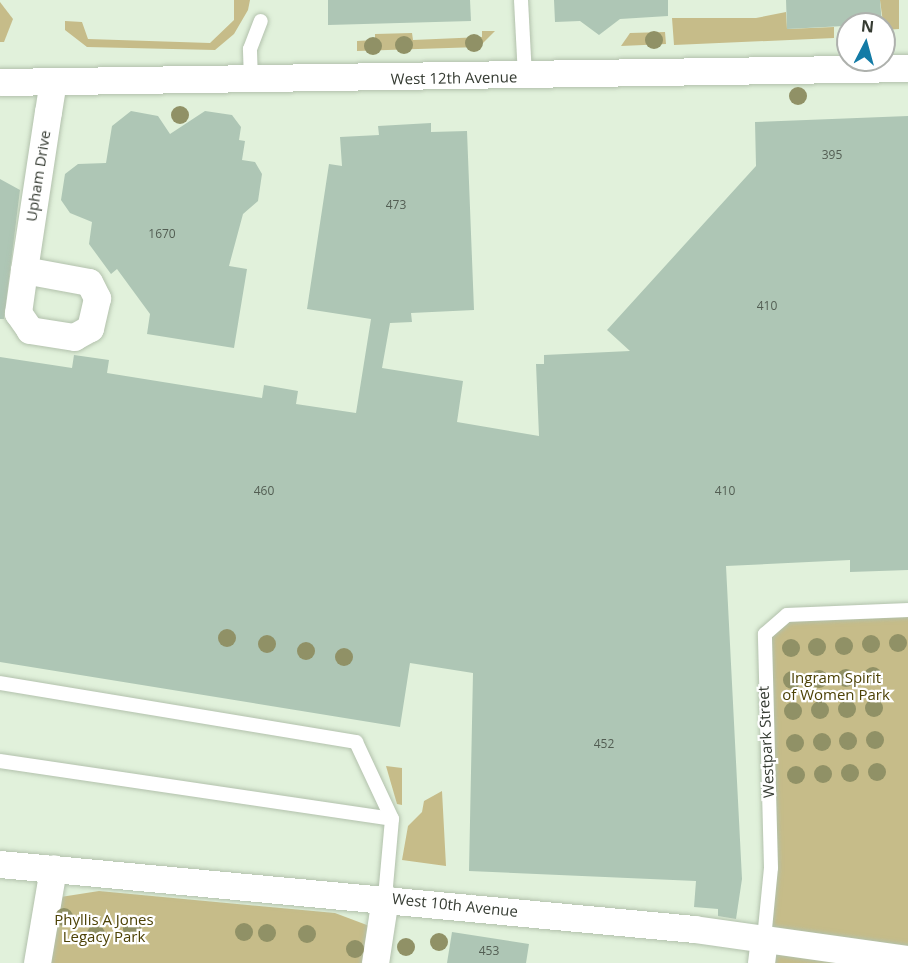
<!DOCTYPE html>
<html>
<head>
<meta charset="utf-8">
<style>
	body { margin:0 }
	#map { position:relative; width:908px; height:963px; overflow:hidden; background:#e1f1db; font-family:"Open Sans",sans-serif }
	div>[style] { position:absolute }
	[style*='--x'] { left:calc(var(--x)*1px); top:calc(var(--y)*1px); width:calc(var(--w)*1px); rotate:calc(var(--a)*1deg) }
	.green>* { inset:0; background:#c6bc89 }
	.building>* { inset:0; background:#aec6b5 }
	.roads { filter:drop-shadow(0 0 2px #b2c1ac) drop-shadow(0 0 2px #b2c1ac) }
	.service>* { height:14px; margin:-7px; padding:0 7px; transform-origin:7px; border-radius:7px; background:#fff }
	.minor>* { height:27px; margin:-13.5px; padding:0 13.5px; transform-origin:13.5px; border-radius:13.5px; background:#fff }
	.trees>* { width:18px; height:18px; margin:-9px; border-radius:50%; background:#909166 }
	span { translate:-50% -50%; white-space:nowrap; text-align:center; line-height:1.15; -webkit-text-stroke:4.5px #fff; paint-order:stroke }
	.number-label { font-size:12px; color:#535e53 }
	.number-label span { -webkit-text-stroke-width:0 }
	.street-label { font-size:15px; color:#353b32 }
	.park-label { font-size:15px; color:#4d4206 }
	.north { position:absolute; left:836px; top:12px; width:60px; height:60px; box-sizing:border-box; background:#fff; border:2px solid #aeb1ad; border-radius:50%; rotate:6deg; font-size:16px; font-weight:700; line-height:24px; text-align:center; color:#353b32 }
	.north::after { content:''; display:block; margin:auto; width:21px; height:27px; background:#137ba6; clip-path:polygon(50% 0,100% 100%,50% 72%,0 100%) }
</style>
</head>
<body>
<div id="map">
	<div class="green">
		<i style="clip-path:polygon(234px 0,250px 0,248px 10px,234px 34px,215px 50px,87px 47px,65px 30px,65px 21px,82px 22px,88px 39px,210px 43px,234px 20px)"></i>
		<i style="clip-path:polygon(880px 0,899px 0,899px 29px,884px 30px)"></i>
		<i style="clip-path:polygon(0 2px,13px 19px,4px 42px,0 42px)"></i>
		<i style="clip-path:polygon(786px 12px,787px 29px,834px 27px,834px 38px,674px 45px,672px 18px,756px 18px)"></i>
		<i style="clip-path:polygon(482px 31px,495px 31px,479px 47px,357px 51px,357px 41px,375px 40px,375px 34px,412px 33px,413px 40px,482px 37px)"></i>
		<i style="clip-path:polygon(665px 32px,666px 44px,621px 46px,630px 33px)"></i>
		<i style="clip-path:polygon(908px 610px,908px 963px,761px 963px,769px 910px,762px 649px,775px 620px)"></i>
		<i style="clip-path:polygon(386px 766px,402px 768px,402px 805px,397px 804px)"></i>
		<i style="clip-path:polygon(442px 791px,446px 866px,402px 860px,408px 826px,422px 812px,424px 801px)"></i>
		<i style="clip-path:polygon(99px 891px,335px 913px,380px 930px,375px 963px,37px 963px,48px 899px)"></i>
	</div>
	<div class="building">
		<i style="clip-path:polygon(328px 0,470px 0,471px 21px,328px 25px)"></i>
		<i style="clip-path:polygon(554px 0,668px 0,668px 16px,620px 19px,599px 35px,580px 21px,555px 22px)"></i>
		<i style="clip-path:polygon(786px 0,880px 0,882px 24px,787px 29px)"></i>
		<i style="clip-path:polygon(131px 111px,158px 116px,170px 134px,205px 111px,232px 115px,241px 127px,239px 140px,245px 141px,242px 160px,255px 162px,262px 174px,258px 201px,243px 214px,229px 266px,247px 269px,234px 348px,147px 334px,150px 314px,117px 269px,111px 274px,89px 244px,92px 222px,70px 213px,61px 200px,65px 174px,78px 164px,106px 163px,112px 126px)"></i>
		<i style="clip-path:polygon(908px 116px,908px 570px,850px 572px,850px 560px,726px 566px,742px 879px,736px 919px,718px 916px,718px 909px,694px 907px,696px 881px,469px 871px,473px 673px,410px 663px,400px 727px,0 662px,0 357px,72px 368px,74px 355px,109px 360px,107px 373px,262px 398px,264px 385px,298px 391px,296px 404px,356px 413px,371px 319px,307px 309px,329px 164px,342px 166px,340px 137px,379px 135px,378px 126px,431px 123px,431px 132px,467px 131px,474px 310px,411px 313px,412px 322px,390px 323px,382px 368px,463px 381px,457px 422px,539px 436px,536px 364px,544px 364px,544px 355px,630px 351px,607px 330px,756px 166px,755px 122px)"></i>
		<i style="clip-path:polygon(0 179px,20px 190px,4px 319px,0 319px)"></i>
		<i style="clip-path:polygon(452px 932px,529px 944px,526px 963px,447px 963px)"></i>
	</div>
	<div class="roads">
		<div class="service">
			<i style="--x:521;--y:0;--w:77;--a:87"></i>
			<i style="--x:251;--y:80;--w:31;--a:-92"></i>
			<i style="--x:250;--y:49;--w:30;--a:-69"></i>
			<i style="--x:0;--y:683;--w:361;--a:9.4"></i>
			<i style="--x:356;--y:742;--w:85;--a:64.9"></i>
			<i style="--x:392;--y:819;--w:79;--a:95.1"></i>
			<i style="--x:0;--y:761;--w:396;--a:8.4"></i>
			<i style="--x:764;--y:939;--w:71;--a:-84.4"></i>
			<i style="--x:771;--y:868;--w:234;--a:-91.5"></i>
			<i style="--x:765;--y:634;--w:29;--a:-41"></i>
			<i style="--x:787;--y:615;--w:121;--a:-2.4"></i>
		</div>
		<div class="minor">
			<i style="--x:0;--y:82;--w:908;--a:-0.88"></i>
			<i style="--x:24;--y:270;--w:66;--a:10.5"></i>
			<i style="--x:89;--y:282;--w:18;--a:63"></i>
			<i style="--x:97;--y:298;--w:31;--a:103"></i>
			<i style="--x:90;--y:328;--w:18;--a:151"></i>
			<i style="--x:74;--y:337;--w:45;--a:-171"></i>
			<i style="--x:30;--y:330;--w:21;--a:-125"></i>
			<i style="--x:18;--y:313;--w:43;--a:-82.1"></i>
			<i style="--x:24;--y:270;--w:160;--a:-81.4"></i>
			<i style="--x:48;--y:112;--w:31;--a:-81"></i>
			<i style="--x:0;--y:864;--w:697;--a:5.35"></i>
			<i style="--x:694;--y:929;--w:216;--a:8"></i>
			<i style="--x:37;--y:963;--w:96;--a:-80.4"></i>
			<i style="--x:375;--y:963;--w:66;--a:-81.3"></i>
			<i style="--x:761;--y:963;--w:24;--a:-83"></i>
		</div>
	</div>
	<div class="trees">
		<i style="left:654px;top:40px"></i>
		<i style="left:474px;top:43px"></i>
		<i style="left:404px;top:45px"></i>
		<i style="left:373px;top:46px"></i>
		<i style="left:798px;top:96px"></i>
		<i style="left:180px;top:115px"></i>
		<i style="left:227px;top:638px"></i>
		<i style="left:898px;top:643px"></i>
		<i style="left:267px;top:644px"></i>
		<i style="left:871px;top:644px"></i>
		<i style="left:844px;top:646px"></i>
		<i style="left:817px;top:647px"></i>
		<i style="left:791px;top:648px"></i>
		<i style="left:306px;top:651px"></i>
		<i style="left:344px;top:657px"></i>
		<i style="left:873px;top:676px"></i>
		<i style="left:846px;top:678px"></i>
		<i style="left:819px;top:679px"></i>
		<i style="left:792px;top:680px"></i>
		<i style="left:874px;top:708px"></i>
		<i style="left:847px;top:709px"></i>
		<i style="left:820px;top:710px"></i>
		<i style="left:793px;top:711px"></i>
		<i style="left:875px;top:740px"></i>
		<i style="left:848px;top:741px"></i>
		<i style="left:822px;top:742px"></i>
		<i style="left:795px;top:743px"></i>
		<i style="left:877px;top:772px"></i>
		<i style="left:850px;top:773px"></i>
		<i style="left:823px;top:774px"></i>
		<i style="left:796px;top:775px"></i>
		<i style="left:64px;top:917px"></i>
		<i style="left:132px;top:929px"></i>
		<i style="left:244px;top:932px"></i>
		<i style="left:267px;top:933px"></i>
		<i style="left:96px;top:934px"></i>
		<i style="left:307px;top:934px"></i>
		<i style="left:439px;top:942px"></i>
		<i style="left:406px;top:947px"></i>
		<i style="left:355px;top:949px"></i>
	</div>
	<div class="number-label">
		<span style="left:832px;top:155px">395</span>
		<span style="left:396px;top:205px">473</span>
		<span style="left:162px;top:234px">1670</span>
		<span style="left:767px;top:306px">410</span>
		<span style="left:264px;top:491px">460</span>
		<span style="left:725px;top:491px">410</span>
		<span style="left:604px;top:744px">452</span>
		<span style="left:489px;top:951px">453</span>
	</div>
	<div class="street-label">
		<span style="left:454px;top:78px;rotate:-1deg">West 12th Avenue</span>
		<span style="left:38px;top:176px;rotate:-81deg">Upham Drive</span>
		<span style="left:766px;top:742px;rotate:-93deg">Westpark Street</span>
		<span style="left:455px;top:905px;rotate:6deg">West 10th Avenue</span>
	</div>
	<div class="park-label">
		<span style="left:836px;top:686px">Ingram Spirit<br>of Women Park</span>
		<span style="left:104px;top:928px">Phyllis A Jones<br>Legacy Park</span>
	</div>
	<div class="north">N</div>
</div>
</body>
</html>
